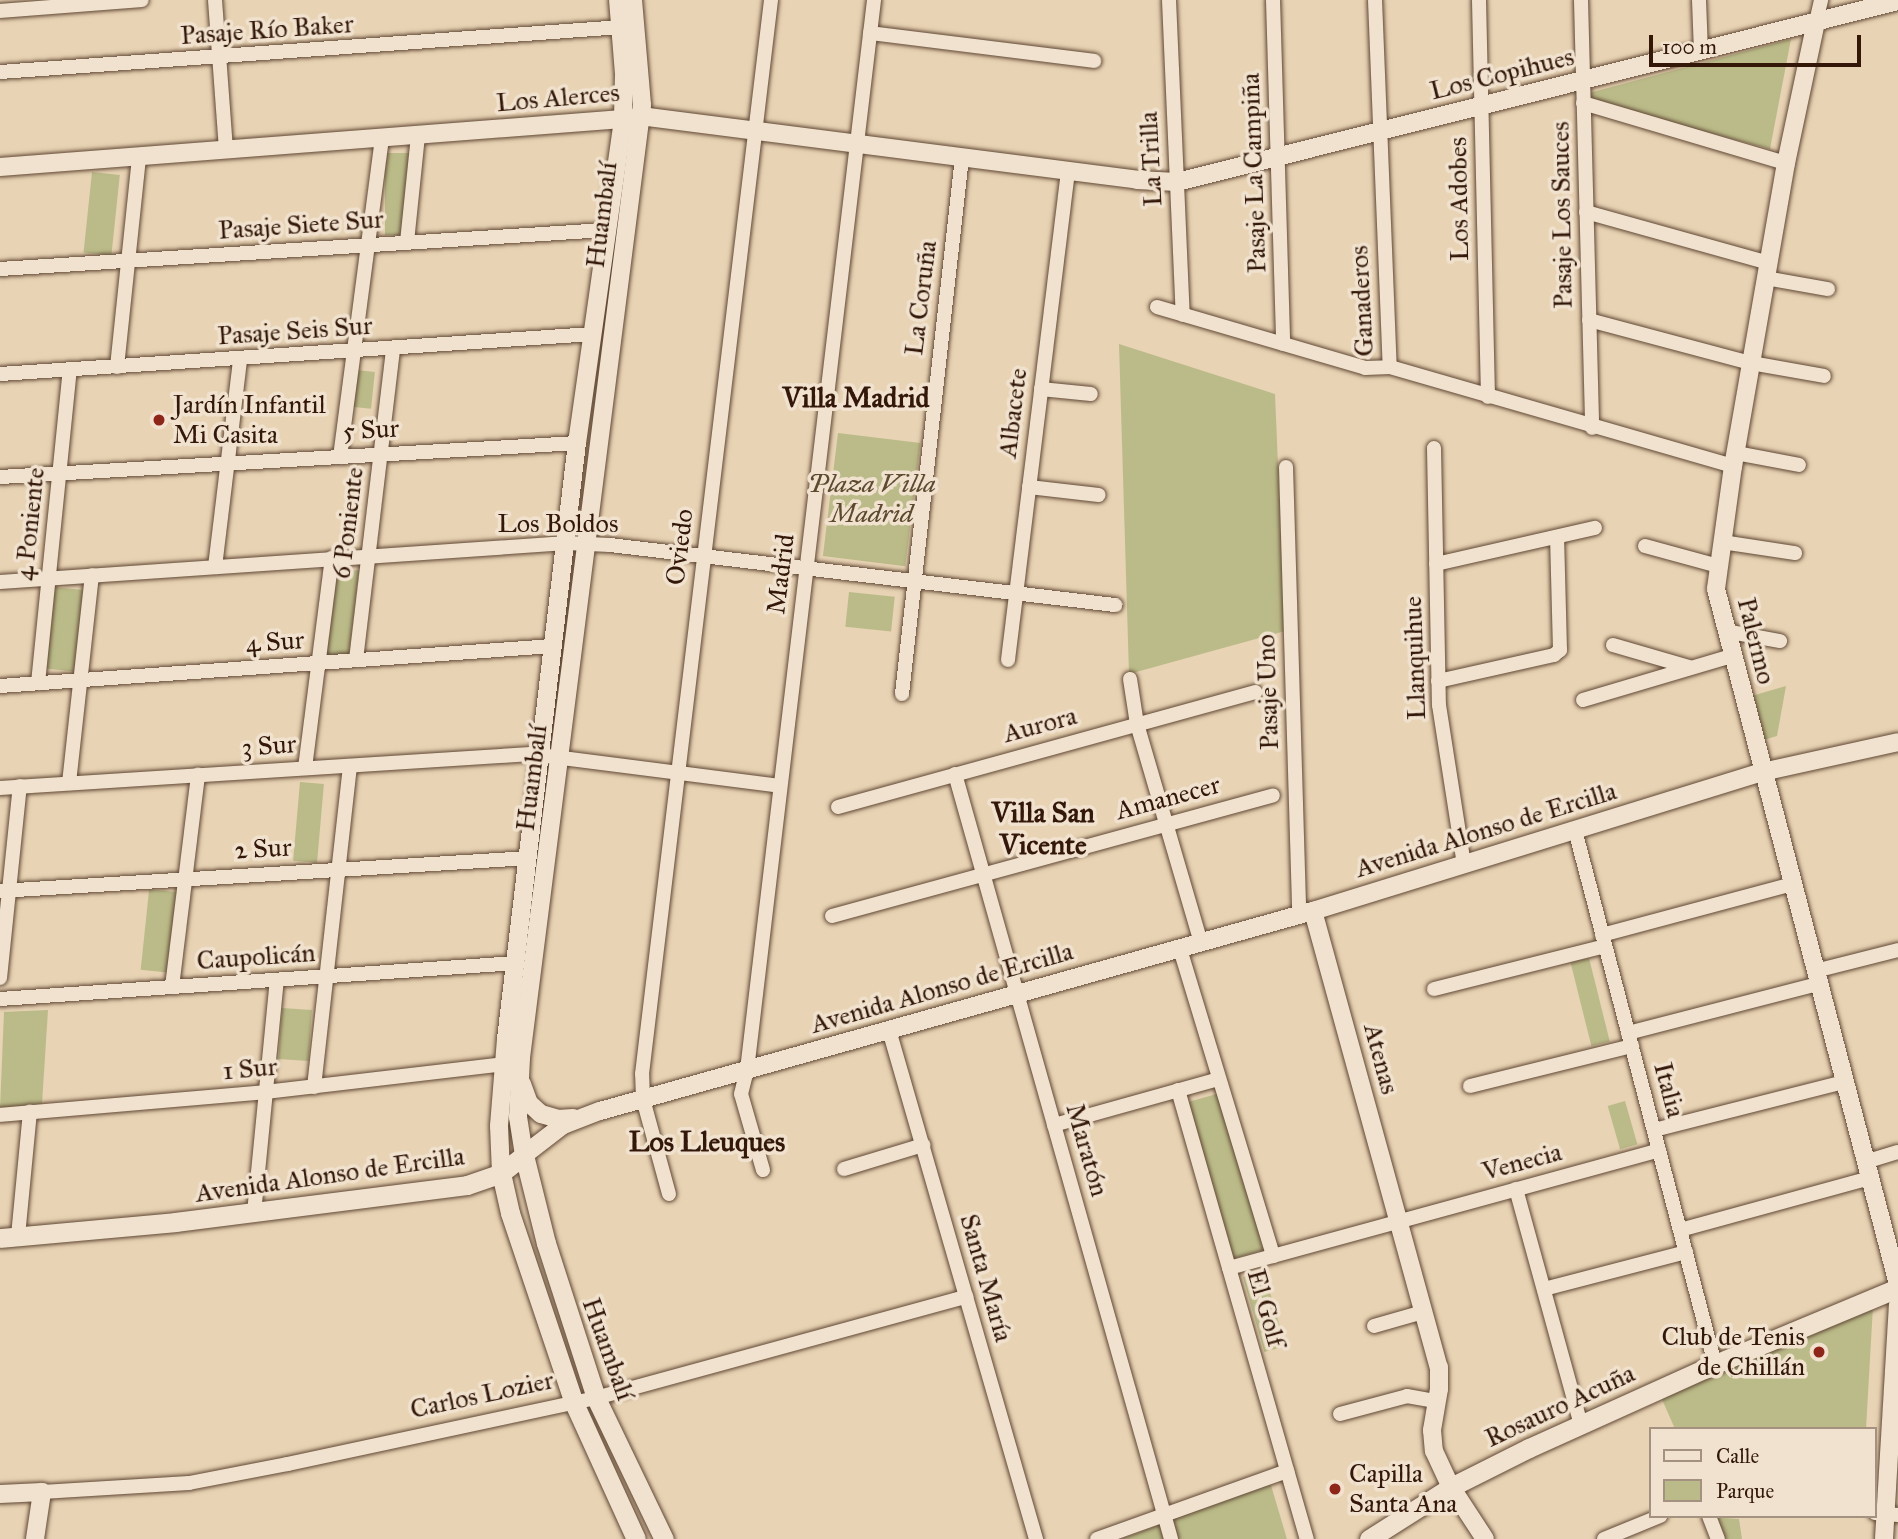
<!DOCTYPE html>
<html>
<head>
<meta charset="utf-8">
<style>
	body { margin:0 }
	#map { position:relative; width:1898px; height:1539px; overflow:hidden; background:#e8d3b4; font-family:"IM FELL Great Primer",serif }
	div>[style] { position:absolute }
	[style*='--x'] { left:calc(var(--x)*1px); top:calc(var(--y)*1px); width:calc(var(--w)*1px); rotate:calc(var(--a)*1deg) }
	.green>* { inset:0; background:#bbbb89; transform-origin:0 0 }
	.roads { filter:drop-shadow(0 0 2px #604734) drop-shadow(0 0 2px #604734) }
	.minor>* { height:14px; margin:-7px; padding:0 7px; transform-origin:7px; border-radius:7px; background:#f0e2ce }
	.tertiary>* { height:18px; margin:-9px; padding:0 9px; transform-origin:9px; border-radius:9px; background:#f0e2ce }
	.secondary>* { height:19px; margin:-9.5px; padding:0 9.5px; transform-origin:9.5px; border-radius:9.5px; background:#f0e2ce }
	.dots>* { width:19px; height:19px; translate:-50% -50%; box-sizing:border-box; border:4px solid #f0e2ce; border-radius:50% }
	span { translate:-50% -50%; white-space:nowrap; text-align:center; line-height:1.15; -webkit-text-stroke:7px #f0e2ce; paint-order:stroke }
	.street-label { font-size:26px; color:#331809 }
	.poi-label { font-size:26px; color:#331809 }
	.left { translate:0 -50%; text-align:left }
	.right { translate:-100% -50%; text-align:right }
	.park-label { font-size:26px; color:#5c492f; font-style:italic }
	.neighbourhood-label { font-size:28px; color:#331809; font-weight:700 }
	.legend { position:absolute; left:1649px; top:1427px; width:228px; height:91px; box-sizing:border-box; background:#f0e2ce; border:2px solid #a4917f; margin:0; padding:9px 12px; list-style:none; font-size:21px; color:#331809 }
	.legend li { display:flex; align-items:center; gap:14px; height:35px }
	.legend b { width:35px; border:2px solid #a4917f }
	.scale { position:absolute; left:1649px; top:35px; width:212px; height:32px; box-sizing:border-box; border:4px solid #331809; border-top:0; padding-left:9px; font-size:21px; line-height:24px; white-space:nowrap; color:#331809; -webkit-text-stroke:5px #f0e2ce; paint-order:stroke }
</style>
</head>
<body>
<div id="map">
	<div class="green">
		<i style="clip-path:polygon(1791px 39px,1770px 149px,1591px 101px,1589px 93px)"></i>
		<i style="left:385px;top:153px;width:30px;height:82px"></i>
		<i style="left:92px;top:172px;width:28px;height:81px;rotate:6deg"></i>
		<i style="clip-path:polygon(1119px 344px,1275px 394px,1285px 631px,1129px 674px)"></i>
		<i style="left:356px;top:370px;width:19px;height:37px;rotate:6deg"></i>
		<i style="left:838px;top:433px;width:83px;height:124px;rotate:7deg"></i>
		<i style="clip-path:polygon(359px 570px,349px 654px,322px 656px,334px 572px)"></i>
		<i style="left:83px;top:590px;width:82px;height:29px;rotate:96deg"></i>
		<i style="left:849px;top:592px;width:46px;height:35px;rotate:6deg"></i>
		<i style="clip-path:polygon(1786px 686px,1777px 736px,1760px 741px,1748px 697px)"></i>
		<i style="left:300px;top:782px;width:24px;height:79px;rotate:5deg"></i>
		<i style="left:176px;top:892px;width:81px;height:27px;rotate:96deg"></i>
		<i style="left:1589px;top:958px;width:86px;height:19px;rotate:76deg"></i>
		<i style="left:282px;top:1008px;width:30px;height:51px;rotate:4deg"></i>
		<i style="clip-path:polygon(48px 1010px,42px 1104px,0 1109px,4px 1012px)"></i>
		<i style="left:1220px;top:1093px;width:163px;height:34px;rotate:74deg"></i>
		<i style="left:1625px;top:1101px;width:45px;height:18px;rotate:74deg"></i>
		<i style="left:1264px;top:1271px;width:78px;height:22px;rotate:74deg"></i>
		<i style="clip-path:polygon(1873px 1306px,1866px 1429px,1675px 1429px,1661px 1397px)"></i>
		<i style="clip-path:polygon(1270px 1482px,1287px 1539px,1122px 1539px)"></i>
		<i style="clip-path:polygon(1713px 1517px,1739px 1519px,1742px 1539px,1721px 1539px)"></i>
	</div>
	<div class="roads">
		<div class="minor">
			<i style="--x:215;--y:0;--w:150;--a:85.8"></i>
			<i style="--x:1169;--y:0;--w:315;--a:87.5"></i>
			<i style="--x:1273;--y:0;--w:344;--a:88.3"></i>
			<i style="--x:1375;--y:0;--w:367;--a:87.7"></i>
			<i style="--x:1390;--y:367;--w:357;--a:16.1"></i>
			<i style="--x:1479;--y:0;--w:397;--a:88.7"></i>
			<i style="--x:1581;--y:0;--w:428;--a:88.5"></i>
			<i style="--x:1699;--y:0;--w:51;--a:87.8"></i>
			<i style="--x:0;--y:11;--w:142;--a:-4.4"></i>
			<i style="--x:1816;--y:22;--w:23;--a:-77"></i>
			<i style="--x:870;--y:33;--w:226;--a:7.1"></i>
			<i style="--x:0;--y:72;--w:623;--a:-4.14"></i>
			<i style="--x:1583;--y:103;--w:212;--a:16.5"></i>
			<i style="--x:1586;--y:212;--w:190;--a:15.6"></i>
			<i style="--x:407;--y:242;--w:107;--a:-84.1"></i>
			<i style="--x:0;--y:269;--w:606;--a:-3.69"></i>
			<i style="--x:1766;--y:278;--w:63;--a:10.1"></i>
			<i style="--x:1157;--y:307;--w:217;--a:16.3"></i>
			<i style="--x:1365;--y:368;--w:25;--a:-2"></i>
			<i style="--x:1589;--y:320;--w:168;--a:14.9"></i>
			<i style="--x:1751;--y:363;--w:74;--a:10.1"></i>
			<i style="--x:117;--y:367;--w:211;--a:-84"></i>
			<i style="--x:0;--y:374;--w:594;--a:-3.86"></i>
			<i style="--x:1041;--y:389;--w:50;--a:5.7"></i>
			<i style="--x:1434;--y:448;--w:257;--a:88.9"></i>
			<i style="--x:1439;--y:705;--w:161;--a:81.1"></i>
			<i style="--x:1736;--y:453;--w:64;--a:10.8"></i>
			<i style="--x:340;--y:457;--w:321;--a:-82.5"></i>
			<i style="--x:1286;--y:467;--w:448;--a:88.3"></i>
			<i style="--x:0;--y:477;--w:578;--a:-3.37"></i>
			<i style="--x:1029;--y:487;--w:70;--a:6.5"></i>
			<i style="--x:1722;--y:542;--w:74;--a:8.6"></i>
			<i style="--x:1645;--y:546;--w:76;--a:15.3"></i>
			<i style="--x:1436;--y:564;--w:163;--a:-12.8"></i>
			<i style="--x:215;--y:567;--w:209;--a:-83.1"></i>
			<i style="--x:0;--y:582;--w:568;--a:-3.93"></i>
			<i style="--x:567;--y:543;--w:43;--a:2.7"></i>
			<i style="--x:610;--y:545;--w:509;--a:6.78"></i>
			<i style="--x:1725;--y:631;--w:56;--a:10.3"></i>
			<i style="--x:1613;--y:645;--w:79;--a:16.1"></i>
			<i style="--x:356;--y:660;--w:313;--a:-83.2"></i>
			<i style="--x:1008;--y:660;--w:493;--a:-83"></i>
			<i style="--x:1130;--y:679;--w:46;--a:81.2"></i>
			<i style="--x:1137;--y:724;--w:228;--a:73.7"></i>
			<i style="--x:1438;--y:681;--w:119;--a:-12.6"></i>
			<i style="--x:1554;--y:655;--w:8;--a:-40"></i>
			<i style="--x:1560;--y:650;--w:113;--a:-91.5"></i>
			<i style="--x:38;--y:683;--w:315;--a:-84.2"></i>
			<i style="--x:0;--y:686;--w:554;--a:-4.14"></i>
			<i style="--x:902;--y:694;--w:540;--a:-83.62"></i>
			<i style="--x:1583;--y:700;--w:155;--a:-16.5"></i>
			<i style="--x:305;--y:768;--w:212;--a:-82.7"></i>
			<i style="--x:955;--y:774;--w:795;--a:74.23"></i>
			<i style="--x:69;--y:783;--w:209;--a:-83.7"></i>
			<i style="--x:0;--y:788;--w:532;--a:-3.66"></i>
			<i style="--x:531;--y:754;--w:251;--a:7.3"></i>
			<i style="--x:838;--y:807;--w:433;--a:-15.4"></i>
			<i style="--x:1575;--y:830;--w:552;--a:75.31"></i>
			<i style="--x:0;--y:891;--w:530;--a:-3.57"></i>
			<i style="--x:832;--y:916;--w:457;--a:-15.3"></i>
			<i style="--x:1602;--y:935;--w:197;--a:-15"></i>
			<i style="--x:1180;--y:949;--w:321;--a:73.1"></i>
			<i style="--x:1815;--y:971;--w:86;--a:-14.2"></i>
			<i style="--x:0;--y:978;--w:193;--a:-84.1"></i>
			<i style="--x:172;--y:987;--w:214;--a:-83"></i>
			<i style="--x:1434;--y:989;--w:176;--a:-14.1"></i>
			<i style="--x:0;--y:999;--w:517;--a:-3.99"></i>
			<i style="--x:889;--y:1030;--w:530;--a:73.89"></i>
			<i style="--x:1628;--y:1033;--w:196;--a:-14.5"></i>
			<i style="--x:1470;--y:1086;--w:167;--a:-13.9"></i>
			<i style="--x:314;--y:1087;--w:323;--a:-83.6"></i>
			<i style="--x:1178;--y:1090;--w:467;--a:74"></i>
			<i style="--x:0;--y:1115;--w:267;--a:-4.9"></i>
			<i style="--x:266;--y:1092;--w:240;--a:-6.7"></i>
			<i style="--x:1054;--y:1125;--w:171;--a:-15.6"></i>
			<i style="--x:1654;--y:1130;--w:196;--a:-14.2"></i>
			<i style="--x:1865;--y:1162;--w:34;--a:-17"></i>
			<i style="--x:844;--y:1169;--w:83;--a:-16.9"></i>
			<i style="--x:763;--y:1170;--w:79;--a:-106.1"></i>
			<i style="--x:741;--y:1094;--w:25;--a:-76"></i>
			<i style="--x:747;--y:1070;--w:1078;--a:-83.23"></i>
			<i style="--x:1516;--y:1189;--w:245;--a:74.6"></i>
			<i style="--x:669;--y:1194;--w:98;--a:-105.3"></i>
			<i style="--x:643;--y:1099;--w:25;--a:-92"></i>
			<i style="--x:642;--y:1074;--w:1082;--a:-83.15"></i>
			<i style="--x:254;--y:1213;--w:234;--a:-84.4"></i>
			<i style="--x:1680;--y:1230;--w:197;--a:-15.3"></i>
			<i style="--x:18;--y:1236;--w:125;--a:-84.5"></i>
			<i style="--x:1229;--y:1268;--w:446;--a:-15.3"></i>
			<i style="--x:1544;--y:1289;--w:147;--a:-14.6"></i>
			<i style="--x:1374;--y:1326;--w:51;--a:-15.9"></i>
			<i style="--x:1340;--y:1414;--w:69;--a:-15"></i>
			<i style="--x:1407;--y:1396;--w:29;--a:10"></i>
			<i style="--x:42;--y:1492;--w:147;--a:-3.5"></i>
			<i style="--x:189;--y:1483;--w:101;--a:-10.9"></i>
			<i style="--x:288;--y:1464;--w:315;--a:-12.1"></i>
			<i style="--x:596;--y:1398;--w:384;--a:-15.3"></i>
			<i style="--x:1875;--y:1513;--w:23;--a:5"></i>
			<i style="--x:1709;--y:1516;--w:25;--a:69"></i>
			<i style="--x:1097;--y:1539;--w:202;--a:-19.7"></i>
			<i style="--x:1604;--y:1539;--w:61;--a:-22.3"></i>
		</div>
		<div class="tertiary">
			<i style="--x:633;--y:0;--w:105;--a:85.1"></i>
			<i style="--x:642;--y:105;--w:961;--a:97.24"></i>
			<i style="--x:521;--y:1058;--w:59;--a:92.9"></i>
			<i style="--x:518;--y:1117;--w:38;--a:81"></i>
			<i style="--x:524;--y:1155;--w:49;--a:-37.6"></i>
			<i style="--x:563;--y:1125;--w:40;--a:-21"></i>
			<i style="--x:600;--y:1111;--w:741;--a:-15.67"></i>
			<i style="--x:1313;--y:911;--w:470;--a:-17.2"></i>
			<i style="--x:1762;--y:772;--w:139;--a:-12.4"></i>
			<i style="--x:1816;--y:22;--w:144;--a:102"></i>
			<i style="--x:1786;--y:163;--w:308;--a:99.9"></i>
			<i style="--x:1733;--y:466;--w:124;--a:97.9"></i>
			<i style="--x:1716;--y:589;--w:718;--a:75.33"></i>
			<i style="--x:0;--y:167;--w:650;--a:-4.41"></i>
			<i style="--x:648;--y:117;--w:493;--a:7.3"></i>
			<i style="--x:1137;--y:180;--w:40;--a:2.9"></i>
			<i style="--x:1177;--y:182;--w:743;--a:-14.09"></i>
			<i style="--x:1313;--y:911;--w:473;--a:74.6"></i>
			<i style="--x:1439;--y:1367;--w:22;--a:90"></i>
			<i style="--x:1439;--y:1389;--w:42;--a:99.7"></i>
			<i style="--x:1432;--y:1430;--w:21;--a:85"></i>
			<i style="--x:1434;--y:1451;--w:40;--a:65"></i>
			<i style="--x:1451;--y:1487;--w:62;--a:56.8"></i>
			<i style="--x:522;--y:1084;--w:20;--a:70"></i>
			<i style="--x:529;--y:1103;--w:16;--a:43"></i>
			<i style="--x:541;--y:1114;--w:18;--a:16"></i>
			<i style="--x:558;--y:1119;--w:15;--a:-4"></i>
			<i style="--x:501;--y:1173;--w:47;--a:-92.4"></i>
			<i style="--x:499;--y:1126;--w:87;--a:-85.4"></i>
			<i style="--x:506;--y:1039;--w:600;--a:-83.21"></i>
			<i style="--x:577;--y:443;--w:328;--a:-81.9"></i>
			<i style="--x:623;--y:118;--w:44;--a:-88.7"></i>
			<i style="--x:624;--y:74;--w:74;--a:-94.6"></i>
			<i style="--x:0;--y:1494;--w:42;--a:-2.7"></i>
			<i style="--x:42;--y:1492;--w:48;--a:98.5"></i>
			<i style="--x:1884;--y:1539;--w:235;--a:-86.6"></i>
		</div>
		<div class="secondary">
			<i style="--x:501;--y:1173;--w:41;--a:77.3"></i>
			<i style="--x:510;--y:1213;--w:200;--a:71.4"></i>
			<i style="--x:574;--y:1403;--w:149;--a:65.5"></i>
			<i style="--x:0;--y:1238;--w:176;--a:-5.2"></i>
			<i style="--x:175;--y:1222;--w:294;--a:-7.2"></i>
			<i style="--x:467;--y:1185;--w:36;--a:-19"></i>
			<i style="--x:501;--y:1173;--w:29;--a:-38"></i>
			<i style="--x:524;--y:1155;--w:91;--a:76"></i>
			<i style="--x:546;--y:1243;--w:163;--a:72.1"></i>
			<i style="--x:596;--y:1398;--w:157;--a:64.3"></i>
			<i style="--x:1369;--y:1539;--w:97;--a:-32.4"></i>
			<i style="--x:1451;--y:1487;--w:87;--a:-26.6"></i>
			<i style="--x:1529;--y:1448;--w:204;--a:-24.3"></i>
			<i style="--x:1715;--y:1364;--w:198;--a:-22.6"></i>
		</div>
	</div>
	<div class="dots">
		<i style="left:159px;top:420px;background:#8f2418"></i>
		<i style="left:1819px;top:1352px;background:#8f2418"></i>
		<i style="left:1335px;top:1489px;background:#8f2418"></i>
	</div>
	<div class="street-label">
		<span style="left:267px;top:30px;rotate:-4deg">Pasaje Río Baker</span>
		<span style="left:1502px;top:74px;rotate:-14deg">Los Copihues</span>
		<span style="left:558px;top:98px;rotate:-5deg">Los Alerces</span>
		<span style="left:1151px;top:159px;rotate:-93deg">La Trilla</span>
		<span style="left:1254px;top:173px;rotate:-92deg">Pasaje La Campiña</span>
		<span style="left:1459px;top:199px;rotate:-91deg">Los Adobes</span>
		<span style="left:602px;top:215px;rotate:-83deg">Huambalí</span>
		<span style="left:1562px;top:215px;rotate:-91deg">Pasaje Los Sauces</span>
		<span style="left:301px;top:225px;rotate:-4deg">Pasaje Siete Sur</span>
		<span style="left:921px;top:298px;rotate:-83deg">La Coruña</span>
		<span style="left:1362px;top:301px;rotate:-93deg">Ganaderos</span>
		<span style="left:295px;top:331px;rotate:-4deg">Pasaje Seis Sur</span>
		<span style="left:1013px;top:413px;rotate:-83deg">Albacete</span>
		<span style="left:371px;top:430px;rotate:-3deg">5 Sur</span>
		<span style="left:348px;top:523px;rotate:-83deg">6 Poniente</span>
		<span style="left:30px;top:524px;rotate:-84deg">4 Poniente</span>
		<span style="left:558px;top:524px">Los Boldos</span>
		<span style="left:680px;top:547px;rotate:-83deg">Oviedo</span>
		<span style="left:781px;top:574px;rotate:-83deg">Madrid</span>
		<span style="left:1756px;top:641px;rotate:76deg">Palermo</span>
		<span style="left:275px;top:642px;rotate:-4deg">4 Sur</span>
		<span style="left:1415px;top:658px;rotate:-92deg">Llanquihue</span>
		<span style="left:1268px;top:692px;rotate:-92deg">Pasaje Uno</span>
		<span style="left:1040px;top:725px;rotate:-15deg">Aurora</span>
		<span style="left:269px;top:746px;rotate:-4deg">3 Sur</span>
		<span style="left:532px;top:778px;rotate:-83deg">Huambalí</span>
		<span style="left:1168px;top:798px;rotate:-15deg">Amanecer</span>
		<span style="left:1486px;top:830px;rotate:-17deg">Avenida Alonso de Ercilla</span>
		<span style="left:263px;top:849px;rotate:-3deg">2 Sur</span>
		<span style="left:256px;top:957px;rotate:-4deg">Caupolicán</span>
		<span style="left:942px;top:988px;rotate:-16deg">Avenida Alonso de Ercilla</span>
		<span style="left:1381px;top:1059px;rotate:75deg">Atenas</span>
		<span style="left:250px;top:1069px;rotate:-5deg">1 Sur</span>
		<span style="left:1669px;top:1090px;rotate:75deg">Italia</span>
		<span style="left:1087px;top:1150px;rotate:74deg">Maratón</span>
		<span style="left:1522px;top:1162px;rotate:-15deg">Venecia</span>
		<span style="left:330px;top:1175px;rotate:-8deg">Avenida Alonso de Ercilla</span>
		<span style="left:986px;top:1278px;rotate:74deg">Santa María</span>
		<span style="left:1266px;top:1308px;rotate:74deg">El Golf</span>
		<span style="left:608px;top:1349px;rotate:70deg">Huambalí</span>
		<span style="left:482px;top:1395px;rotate:-12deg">Carlos Lozier</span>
		<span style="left:1560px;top:1406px;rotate:-25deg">Rosauro Acuña</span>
	</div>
	<div class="poi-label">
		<span class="left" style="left:173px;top:420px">Jardín Infantil<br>Mi Casita</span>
		<span class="right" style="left:1805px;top:1352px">Club de Tenis<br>de Chillán</span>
		<span class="left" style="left:1349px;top:1489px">Capilla<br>Santa Ana</span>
	</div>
	<div class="park-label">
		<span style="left:872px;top:499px">Plaza Villa<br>Madrid</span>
	</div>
	<div class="neighbourhood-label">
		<span style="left:856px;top:398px">Villa Madrid</span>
		<span style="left:1043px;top:829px">Villa San<br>Vicente</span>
		<span style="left:707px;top:1142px">Los Lleuques</span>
	</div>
	<ul class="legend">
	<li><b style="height:9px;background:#f0e2ce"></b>Calle</li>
	<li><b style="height:19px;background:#bbbb89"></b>Parque</li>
	</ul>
	<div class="scale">100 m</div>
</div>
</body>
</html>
